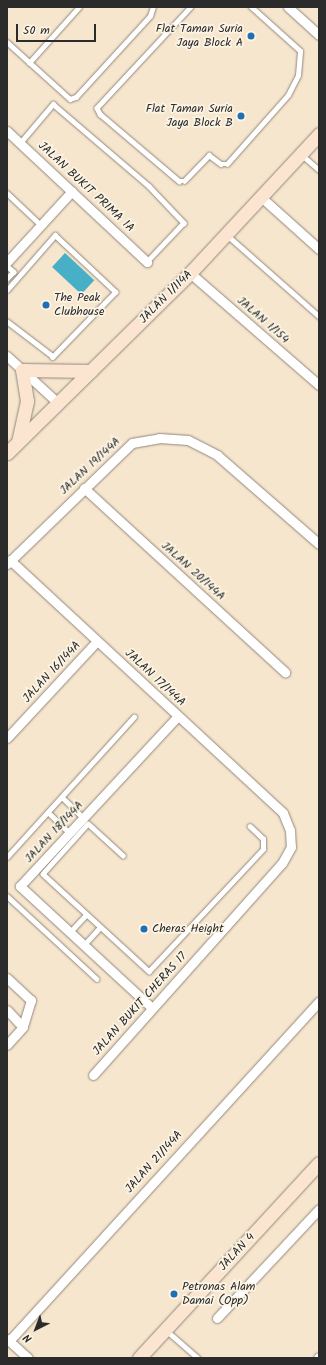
<!DOCTYPE html>
<html>
<head>
<meta charset="utf-8">
<style>
	body { margin:0 }
	#map { position:relative; width:326px; height:1365px; overflow:hidden; background:#f7e6ce; font-family:Kalam,sans-serif }
	div>[style] { position:absolute }
	[style*='--x'] { left:calc(var(--x)*1px); top:calc(var(--y)*1px); width:calc(var(--w)*1px); rotate:calc(var(--a)*1deg) }
	.water>* { inset:0; background:#47afc6; transform-origin:0 0 }
	.roads { filter:drop-shadow(0 0 1px #91887c) drop-shadow(0 0 1px #91887c) }
	.lane>* { height:4.5px; margin:-2.25px; padding:0 2.25px; transform-origin:2.25px; border-radius:2.25px; background:#fff }
	.street>* { height:9px; margin:-4.5px; padding:0 4.5px; transform-origin:4.5px; border-radius:4.5px; background:#fff }
	.secondary>* { height:13px; margin:-6.5px; padding:0 6.5px; transform-origin:6.5px; border-radius:6.5px; background:#fce5d0 }
	.dots>* { width:11px; height:11px; translate:-50% -50%; box-sizing:border-box; border:2px solid #fcf5e5; border-radius:50% }
	span { translate:-50% -50%; white-space:nowrap; text-align:center; line-height:1.15; -webkit-text-stroke:3.5px #fcf5e5; paint-order:stroke }
	.poi-label { font-size:12px; color:#2b2b2b }
	.right { translate:-100% -50%; text-align:right }
	.left { translate:0 -50%; text-align:left }
	.street-label { font-size:12px; color:#2b2b2b }
	.frame { position:absolute; inset:0; border:8px solid #2b2b2b; pointer-events:none }
	.north { position:absolute; left:16px; top:1309px; width:40px; height:40px; -webkit-text-stroke:3px #fcf5e5; paint-order:stroke; rotate:222deg; font-size:11px; font-weight:700; line-height:16px; text-align:center; color:#2b2b2b }
	.north::after { content:''; display:block; margin:auto; width:14px; height:18px; background:#2b2b2b; clip-path:polygon(50% 0,100% 100%,50% 72%,0 100%) }
	.scale { position:absolute; left:16px; top:24px; width:80px; height:18px; box-sizing:border-box; border:2px solid #2b2b2b; border-top:0; padding-left:5px; font-size:12px; line-height:14px; white-space:nowrap; color:#2b2b2b; -webkit-text-stroke:3px #fcf5e5; paint-order:stroke }
</style>
</head>
<body>
<div id="map">
	<div class="water">
		<i style="left:65px;top:253px;width:40px;height:19px;rotate:43deg"></i>
	</div>
	<div class="roads">
		<div class="lane">
			<i style="--x:191;--y:7;--w:138;--a:132.9"></i>
			<i style="--x:97;--y:108;--w:7;--a:63"></i>
			<i style="--x:100;--y:114;--w:104;--a:40.3"></i>
			<i style="--x:179;--y:181;--w:5;--a:0"></i>
			<i style="--x:184;--y:181;--w:36;--a:-46"></i>
			<i style="--x:209;--y:155;--w:15;--a:37"></i>
			<i style="--x:221;--y:164;--w:6;--a:0"></i>
			<i style="--x:227;--y:164;--w:92;--a:-48.5"></i>
			<i style="--x:288;--y:95;--w:22;--a:-63"></i>
			<i style="--x:298;--y:75;--w:24;--a:-85"></i>
			<i style="--x:300;--y:51;--w:66;--a:-138.1"></i>
			<i style="--x:7;--y:42;--w:85;--a:42.1"></i>
			<i style="--x:70;--y:99;--w:6;--a:-18"></i>
			<i style="--x:76;--y:97;--w:110;--a:-47.6"></i>
			<i style="--x:150;--y:16;--w:9;--a:-72"></i>
			<i style="--x:29;--y:63;--w:75;--a:-48.2"></i>
			<i style="--x:20;--y:143;--w:51;--a:-49.8"></i>
			<i style="--x:53;--y:104;--w:126;--a:40.5"></i>
			<i style="--x:149;--y:186;--w:51;--a:46.6"></i>
			<i style="--x:184;--y:223;--w:54;--a:133.5"></i>
			<i style="--x:302;--y:155;--w:23;--a:41"></i>
			<i style="--x:7;--y:193;--w:47;--a:43.3"></i>
			<i style="--x:227;--y:235;--w:123;--a:41.4"></i>
			<i style="--x:7;--y:266;--w:9;--a:41"></i>
			<i style="--x:14;--y:272;--w:10;--a:135"></i>
			<i style="--x:7;--y:290;--w:73;--a:-48.9"></i>
			<i style="--x:55;--y:235;--w:83;--a:43.1"></i>
			<i style="--x:116;--y:292;--w:91;--a:134.1"></i>
			<i style="--x:53;--y:357;--w:58;--a:-142.7"></i>
			<i style="--x:62;--y:797;--w:30;--a:44"></i>
			<i style="--x:48;--y:812;--w:30;--a:44"></i>
			<i style="--x:123;--y:856;--w:47;--a:-137.6"></i>
			<i style="--x:88;--y:824;--w:67;--a:132"></i>
			<i style="--x:43;--y:874;--w:144;--a:42.5"></i>
			<i style="--x:149;--y:971;--w:167;--a:-46.9"></i>
			<i style="--x:263;--y:849;--w:10;--a:-90"></i>
			<i style="--x:263;--y:839;--w:18;--a:-137"></i>
			<i style="--x:7;--y:857;--w:189;--a:-47.8"></i>
			<i style="--x:7;--y:896;--w:122;--a:42.7"></i>
			<i style="--x:70;--y:932;--w:23;--a:-47"></i>
			<i style="--x:84;--y:945;--w:24;--a:-48"></i>
			<i style="--x:167;--y:1331;--w:41;--a:41.1"></i>
		</div>
		<div class="street">
			<i style="--x:288;--y:7;--w:42;--a:42.1"></i>
			<i style="--x:7;--y:131;--w:192;--a:43.1"></i>
			<i style="--x:261;--y:197;--w:78;--a:41.9"></i>
			<i style="--x:7;--y:262;--w:96;--a:-47.5"></i>
			<i style="--x:190;--y:273;--w:171;--a:41"></i>
			<i style="--x:7;--y:356;--w:69;--a:42.7"></i>
			<i style="--x:84;--y:488;--w:273;--a:42.5"></i>
			<i style="--x:10;--y:560;--w:372;--a:42.8"></i>
			<i style="--x:283;--y:813;--w:18;--a:68"></i>
			<i style="--x:290;--y:830;--w:17;--a:87"></i>
			<i style="--x:291;--y:847;--w:18;--a:119"></i>
			<i style="--x:282;--y:863;--w:284;--a:131.7"></i>
			<i style="--x:7;--y:564;--w:174;--a:-44.1"></i>
			<i style="--x:132;--y:443;--w:27;--a:-10"></i>
			<i style="--x:159;--y:438;--w:29;--a:4"></i>
			<i style="--x:188;--y:440;--w:33;--a:27"></i>
			<i style="--x:217;--y:455;--w:135;--a:41.1"></i>
			<i style="--x:7;--y:738;--w:132;--a:-47.1"></i>
			<i style="--x:7;--y:978;--w:33;--a:43"></i>
			<i style="--x:31;--y:1000;--w:28;--a:107"></i>
			<i style="--x:23;--y:1027;--w:24;--a:132"></i>
			<i style="--x:152;--y:1008;--w:180;--a:-137.3"></i>
			<i style="--x:20;--y:886;--w:232;--a:-47.1"></i>
			<i style="--x:7;--y:1010;--w:23;--a:47"></i>
			<i style="--x:217;--y:1318;--w:149;--a:-46.9"></i>
			<i style="--x:7;--y:1339;--w:28;--a:42"></i>
			<i style="--x:9;--y:1341;--w:460;--a:-47.6"></i>
			<i style="--x:318;--y:1358;--w:1;--a:-45"></i>
		</div>
		<div class="secondary">
			<i style="--x:18;--y:442;--w:42;--a:-77.6"></i>
			<i style="--x:27;--y:401;--w:31;--a:-99"></i>
			<i style="--x:22;--y:370;--w:69;--a:0.8"></i>
			<i style="--x:7;--y:453;--w:257;--a:-44.5"></i>
			<i style="--x:190;--y:273;--w:190;--a:-47.1"></i>
			<i style="--x:139;--y:1358;--w:265;--a:-47.3"></i>
		</div>
	</div>
	<div class="dots">
		<i style="left:251px;top:36px;background:#1f6fb2"></i>
		<i style="left:241px;top:116px;background:#1f6fb2"></i>
		<i style="left:46px;top:305px;background:#1f6fb2"></i>
		<i style="left:144px;top:929px;background:#1f6fb2"></i>
		<i style="left:174px;top:1294px;background:#1f6fb2"></i>
	</div>
	<div class="poi-label">
		<span class="right" style="left:243px;top:36px">Flat Taman Suria<br>Jaya Block A</span>
		<span class="right" style="left:233px;top:116px">Flat Taman Suria<br>Jaya Block B</span>
		<span class="left" style="left:54px;top:305px">The Peak<br>Clubhouse</span>
		<span class="left" style="left:152px;top:929px">Cheras Height</span>
		<span class="left" style="left:182px;top:1294px">Petronas Alam<br>Damai (Opp)</span>
	</div>
	<div class="street-label">
		<span style="left:86px;top:187px;rotate:43deg">JALAN BUKIT PRIMA 1A</span>
		<span style="left:166px;top:297px;rotate:-45deg">JALAN 1/114A</span>
		<span style="left:263px;top:320px;rotate:41deg">JALAN 1/154</span>
		<span style="left:90px;top:466px;rotate:-43deg">JALAN 19/144A</span>
		<span style="left:193px;top:571px;rotate:42deg">JALAN 20/144A</span>
		<span style="left:52px;top:672px;rotate:-47deg">JALAN 16/144A</span>
		<span style="left:155px;top:678px;rotate:43deg">JALAN 17/144A</span>
		<span style="left:54px;top:832px;rotate:-47deg">JALAN 18/144A</span>
		<span style="left:140px;top:1004px;rotate:-48deg">JALAN BUKIT CHERAS 17</span>
		<span style="left:154px;top:1162px;rotate:-48deg">JALAN 21/144A</span>
		<span style="left:237px;top:1252px;rotate:-47deg">JALAN 4</span>
	</div>
	<div class="frame"></div>
	<div class="north">N</div>
	<div class="scale">50 m</div>
</div>
</body>
</html>
